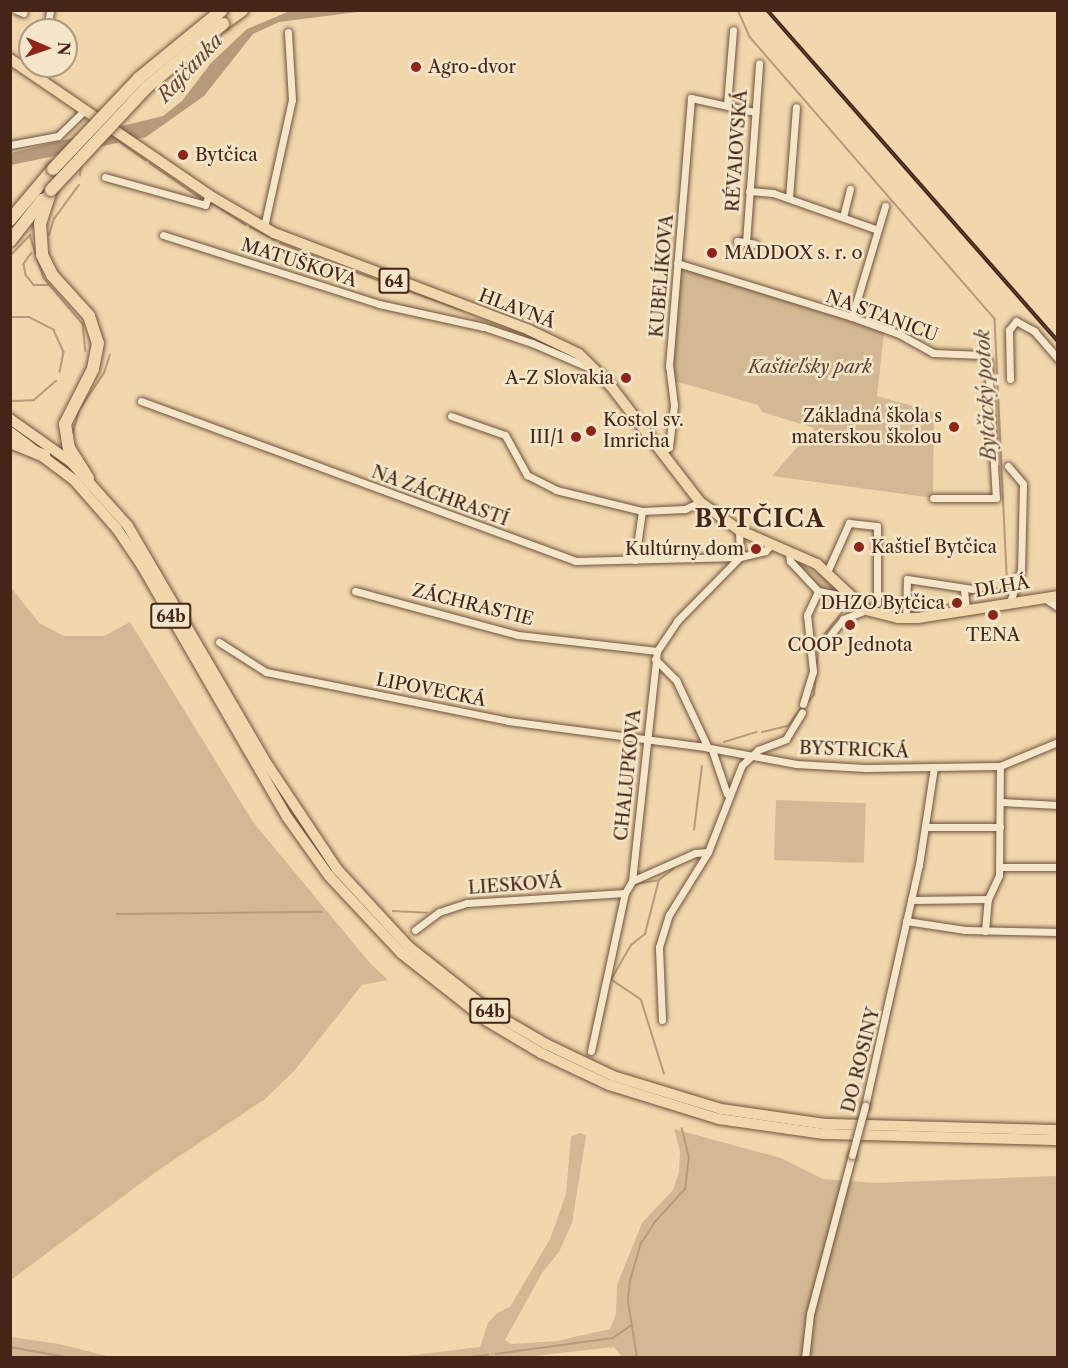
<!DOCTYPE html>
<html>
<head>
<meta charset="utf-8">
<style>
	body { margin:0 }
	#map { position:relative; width:1068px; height:1368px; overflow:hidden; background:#f0d7ac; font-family:"Libre Caslon Text",serif }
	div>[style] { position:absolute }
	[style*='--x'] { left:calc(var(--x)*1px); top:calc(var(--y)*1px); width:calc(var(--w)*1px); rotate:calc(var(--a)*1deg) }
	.green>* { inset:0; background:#d3b993; transform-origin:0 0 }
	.water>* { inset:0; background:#b69a79 }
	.stream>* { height:1.5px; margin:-0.75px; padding:0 0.75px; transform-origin:0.75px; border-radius:0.75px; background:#b69a79 }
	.roads { filter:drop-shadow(0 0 2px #6f523c) drop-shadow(0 0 2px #6f523c) }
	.minor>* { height:7px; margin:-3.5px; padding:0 3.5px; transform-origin:3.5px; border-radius:3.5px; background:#f5e5c9 }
	.primary>* { height:10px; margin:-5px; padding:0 5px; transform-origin:5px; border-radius:5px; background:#f0d7ac }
	.trunk>* { height:10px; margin:-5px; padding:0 5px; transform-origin:5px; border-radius:5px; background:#f0d7ac }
	.motorway>* { height:12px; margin:-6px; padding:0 6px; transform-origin:6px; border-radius:6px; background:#f0d7ac }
	.rail>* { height:4px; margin-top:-2px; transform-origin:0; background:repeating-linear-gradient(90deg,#f5e5c9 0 4.5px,#442517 0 9px); box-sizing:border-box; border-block:2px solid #442517 }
	.bridges { filter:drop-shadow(0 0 2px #6f523c) drop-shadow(0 0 2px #6f523c) }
	.minor-bridge>* { height:7px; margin:-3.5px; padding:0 3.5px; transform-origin:3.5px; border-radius:3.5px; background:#f5e5c9 }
	.motorway-bridge>* { height:12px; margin:-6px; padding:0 6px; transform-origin:6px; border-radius:6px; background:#f0d7ac }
	.dots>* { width:16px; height:16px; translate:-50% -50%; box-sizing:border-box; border:3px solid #f5e5c9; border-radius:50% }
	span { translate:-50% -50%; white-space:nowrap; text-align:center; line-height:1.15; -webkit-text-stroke:5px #f5e5c9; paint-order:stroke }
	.shield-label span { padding:2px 4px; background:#f5e5c9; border:2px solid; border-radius:4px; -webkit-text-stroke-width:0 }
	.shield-label { font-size:16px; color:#442517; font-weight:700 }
	.poi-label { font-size:18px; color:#442517 }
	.left { translate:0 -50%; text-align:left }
	.right { translate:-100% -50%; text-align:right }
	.street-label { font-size:18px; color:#442517 }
	.park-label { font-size:18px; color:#614330; font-style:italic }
	.water-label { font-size:20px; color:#664834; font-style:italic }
	.district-label { font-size:24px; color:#442517; font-weight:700; letter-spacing:1.5px }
	.frame { position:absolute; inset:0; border:12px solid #442517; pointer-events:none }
	.north { position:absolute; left:18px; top:18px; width:60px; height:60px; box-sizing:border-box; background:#f5e5c9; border:2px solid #ae9882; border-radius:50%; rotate:92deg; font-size:16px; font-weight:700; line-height:24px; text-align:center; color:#442517 }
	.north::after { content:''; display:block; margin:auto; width:21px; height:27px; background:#8f2418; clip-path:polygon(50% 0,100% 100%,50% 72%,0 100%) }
</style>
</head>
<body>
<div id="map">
	<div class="green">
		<i style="clip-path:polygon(683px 267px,884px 332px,877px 396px,934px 412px,933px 498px,772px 476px,814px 428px,762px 412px,758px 405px,675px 381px,672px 370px,679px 270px)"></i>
		<i style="clip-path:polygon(793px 560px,823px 576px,842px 595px,823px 592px)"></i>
		<i style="clip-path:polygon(10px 586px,39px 623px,64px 636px,104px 636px,130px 622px,253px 822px,370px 963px,388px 980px,362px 985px,294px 1071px,265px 1099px,160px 1169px,11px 1280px)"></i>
		<i style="left:776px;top:800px;width:90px;height:60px;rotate:2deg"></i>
		<i style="clip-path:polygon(674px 1129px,781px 1158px,823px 1179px,875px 1183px,1057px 1176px,1057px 1357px,623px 1358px,614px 1347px,525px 1357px,388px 1358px,480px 1347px,488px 1323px,497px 1313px,510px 1307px,550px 1239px,566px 1194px,571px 1136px,581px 1133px,586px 1136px,572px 1223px,559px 1252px,542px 1273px,505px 1340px,511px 1344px,557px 1341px,610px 1329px,616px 1314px,617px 1285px,642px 1223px,673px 1190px,679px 1172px,680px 1151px)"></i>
		<i style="clip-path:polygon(11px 1337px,59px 1344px,111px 1357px,11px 1357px)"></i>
	</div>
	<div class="water">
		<i style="clip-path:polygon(290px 11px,365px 11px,279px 22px,253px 34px,204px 96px,146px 137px,11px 165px,11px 153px,163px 116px,182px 101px,211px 63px,247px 29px)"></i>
	</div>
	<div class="stream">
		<i style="--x:738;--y:10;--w:30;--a:66"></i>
		<i style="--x:750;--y:37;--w:374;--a:49"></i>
		<i style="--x:995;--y:319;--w:257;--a:87.3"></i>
		<i style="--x:1007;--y:576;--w:11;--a:100"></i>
		<i style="--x:1005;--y:587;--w:40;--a:167"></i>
		<i style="--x:120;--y:142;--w:32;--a:35"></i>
		<i style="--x:150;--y:163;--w:63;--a:34.7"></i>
		<i style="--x:80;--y:176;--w:11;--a:-85"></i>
		<i style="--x:212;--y:203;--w:40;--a:32.9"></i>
		<i style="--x:250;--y:227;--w:22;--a:27"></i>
		<i style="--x:49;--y:235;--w:17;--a:-73"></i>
		<i style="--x:54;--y:219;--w:42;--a:-53.7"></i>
		<i style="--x:272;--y:239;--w:4;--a:14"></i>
		<i style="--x:280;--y:243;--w:42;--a:21"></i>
		<i style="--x:32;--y:253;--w:14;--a:126"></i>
		<i style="--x:24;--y:264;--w:11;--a:80"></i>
		<i style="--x:26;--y:275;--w:13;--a:51"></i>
		<i style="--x:34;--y:285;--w:14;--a:0"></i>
		<i style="--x:10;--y:256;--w:29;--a:-46"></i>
		<i style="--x:30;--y:235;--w:45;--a:72"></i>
		<i style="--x:44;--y:278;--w:60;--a:49.7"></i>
		<i style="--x:83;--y:324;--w:27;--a:84"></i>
		<i style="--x:325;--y:261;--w:145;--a:19.7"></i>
		<i style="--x:10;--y:317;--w:19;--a:0"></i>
		<i style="--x:29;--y:317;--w:28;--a:27"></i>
		<i style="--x:54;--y:330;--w:24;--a:66"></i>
		<i style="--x:64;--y:352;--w:20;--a:101"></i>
		<i style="--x:10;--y:401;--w:24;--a:-2"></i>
		<i style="--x:34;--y:400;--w:29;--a:-41"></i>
		<i style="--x:73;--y:433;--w:24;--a:-75"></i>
		<i style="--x:79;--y:410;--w:45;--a:-56"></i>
		<i style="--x:104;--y:373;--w:19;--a:-72"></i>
		<i style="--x:868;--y:604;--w:35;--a:13"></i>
		<i style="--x:910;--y:612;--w:31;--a:-7"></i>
		<i style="--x:941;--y:608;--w:24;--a:-28"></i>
		<i style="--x:807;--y:703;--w:11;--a:-49"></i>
		<i style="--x:814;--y:695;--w:54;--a:-84.7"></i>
		<i style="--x:819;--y:641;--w:48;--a:-51"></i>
		<i style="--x:762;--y:732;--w:27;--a:-13"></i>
		<i style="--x:788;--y:726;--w:25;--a:-53"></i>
		<i style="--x:724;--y:742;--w:34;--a:-17"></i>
		<i style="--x:694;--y:830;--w:64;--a:-82.9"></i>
		<i style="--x:635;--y:884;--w:24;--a:-9"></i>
		<i style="--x:393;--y:911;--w:34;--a:3"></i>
		<i style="--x:117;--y:914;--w:205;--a:-0.6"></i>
		<i style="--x:664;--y:1074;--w:77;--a:-107.3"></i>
		<i style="--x:641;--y:1000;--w:36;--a:-146"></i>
		<i style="--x:611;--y:980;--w:40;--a:-60.3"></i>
		<i style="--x:631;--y:945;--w:18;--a:-38"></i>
		<i style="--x:645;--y:934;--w:56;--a:-75.5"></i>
		<i style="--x:659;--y:880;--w:18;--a:-38"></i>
		<i style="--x:10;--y:1347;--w:62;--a:10.2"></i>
		<i style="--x:496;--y:1354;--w:118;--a:-7.8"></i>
		<i style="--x:613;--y:1338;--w:21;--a:-35"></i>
		<i style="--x:462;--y:1358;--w:26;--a:-7"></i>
		<i style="--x:637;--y:1358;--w:57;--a:-99.1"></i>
		<i style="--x:628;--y:1302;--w:21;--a:-85"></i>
		<i style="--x:630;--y:1281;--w:37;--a:-74"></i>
		<i style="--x:640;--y:1245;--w:27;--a:-57"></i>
		<i style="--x:655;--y:1222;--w:45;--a:-47.7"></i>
		<i style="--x:685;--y:1189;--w:31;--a:-83"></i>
		<i style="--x:689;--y:1158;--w:30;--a:-104"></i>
	</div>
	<div class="roads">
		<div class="minor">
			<i style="--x:16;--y:10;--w:8;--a:23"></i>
			<i style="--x:47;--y:30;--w:20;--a:-81"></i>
			<i style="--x:727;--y:105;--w:75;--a:-85.4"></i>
			<i style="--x:10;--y:145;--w:49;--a:-10.6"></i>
			<i style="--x:58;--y:136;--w:37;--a:-44"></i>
			<i style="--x:105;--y:177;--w:104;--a:15.6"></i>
			<i style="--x:205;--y:205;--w:11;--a:-68"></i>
			<i style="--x:749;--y:191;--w:24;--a:5"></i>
			<i style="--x:773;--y:193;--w:111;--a:19.4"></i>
			<i style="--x:789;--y:198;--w:91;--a:-85.6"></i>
			<i style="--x:843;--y:217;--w:29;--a:-76"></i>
			<i style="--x:264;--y:227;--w:130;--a:-77.6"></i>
			<i style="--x:292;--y:100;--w:68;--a:-93.4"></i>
			<i style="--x:163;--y:235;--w:227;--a:17.7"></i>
			<i style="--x:379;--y:304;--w:107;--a:12.4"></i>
			<i style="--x:484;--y:327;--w:51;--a:18.4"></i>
			<i style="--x:532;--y:343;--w:69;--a:23.2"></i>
			<i style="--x:737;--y:241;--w:18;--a:9"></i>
			<i style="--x:746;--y:242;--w:179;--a:-85.8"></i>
			<i style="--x:677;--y:263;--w:183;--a:17.1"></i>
			<i style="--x:852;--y:317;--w:50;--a:19.9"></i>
			<i style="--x:899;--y:334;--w:39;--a:29"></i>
			<i style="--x:933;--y:353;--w:50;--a:2.3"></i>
			<i style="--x:983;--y:355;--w:8;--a:50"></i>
			<i style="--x:988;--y:361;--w:137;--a:86.7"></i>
			<i style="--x:996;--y:498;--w:63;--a:180"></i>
			<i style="--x:852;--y:317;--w:116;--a:-73.4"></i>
			<i style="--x:1010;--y:379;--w:49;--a:-91.2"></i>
			<i style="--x:1009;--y:330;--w:11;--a:-52"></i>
			<i style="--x:1016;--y:321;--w:21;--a:29"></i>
			<i style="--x:1034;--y:331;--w:37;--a:49"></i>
			<i style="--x:141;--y:401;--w:463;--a:20.2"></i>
			<i style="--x:575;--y:561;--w:165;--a:-1.4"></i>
			<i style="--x:740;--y:557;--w:26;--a:-13"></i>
			<i style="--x:765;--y:551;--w:8;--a:-45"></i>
			<i style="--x:451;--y:416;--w:57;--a:19.4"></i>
			<i style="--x:505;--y:435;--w:46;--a:61.2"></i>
			<i style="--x:527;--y:475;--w:33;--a:27"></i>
			<i style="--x:556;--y:490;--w:89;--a:13.7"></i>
			<i style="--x:642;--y:511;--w:43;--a:-2.7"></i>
			<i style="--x:685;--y:509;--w:17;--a:-25"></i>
			<i style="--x:661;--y:453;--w:10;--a:-37"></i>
			<i style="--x:669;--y:447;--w:42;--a:-83.2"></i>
			<i style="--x:674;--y:405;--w:39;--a:-97"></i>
			<i style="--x:669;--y:366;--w:269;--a:-85.3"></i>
			<i style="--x:691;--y:98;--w:66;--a:12.3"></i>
			<i style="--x:1008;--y:466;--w:23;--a:50"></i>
			<i style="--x:1023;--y:484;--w:86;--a:91.3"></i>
			<i style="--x:1021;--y:570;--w:34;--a:109"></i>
			<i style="--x:739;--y:530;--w:27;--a:88"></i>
			<i style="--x:789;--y:552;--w:9;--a:84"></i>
			<i style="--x:790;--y:561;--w:41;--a:47"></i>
			<i style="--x:818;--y:591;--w:33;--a:11"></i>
			<i style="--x:635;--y:560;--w:49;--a:-81.9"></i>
			<i style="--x:827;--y:572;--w:54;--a:-65.8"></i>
			<i style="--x:849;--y:523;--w:28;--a:6"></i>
			<i style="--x:877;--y:526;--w:77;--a:90"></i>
			<i style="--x:964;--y:590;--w:20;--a:84"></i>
			<i style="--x:355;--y:591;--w:169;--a:15.1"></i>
			<i style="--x:518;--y:635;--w:140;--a:6.6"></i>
			<i style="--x:1043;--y:597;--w:18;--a:34"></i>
			<i style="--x:906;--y:619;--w:40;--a:-88.6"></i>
			<i style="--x:907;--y:579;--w:66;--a:8.7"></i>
			<i style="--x:219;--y:642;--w:56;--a:32.6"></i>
			<i style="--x:266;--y:672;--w:247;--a:11.4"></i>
			<i style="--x:508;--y:721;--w:193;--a:7.5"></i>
			<i style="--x:699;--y:746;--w:99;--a:10.5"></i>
			<i style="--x:796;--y:764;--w:69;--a:3.3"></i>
			<i style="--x:865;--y:768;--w:135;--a:-0.8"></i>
			<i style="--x:1000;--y:766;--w:63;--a:-22.5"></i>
			<i style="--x:823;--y:644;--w:32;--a:-51"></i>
			<i style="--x:843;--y:619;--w:25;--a:-21"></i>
			<i style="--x:655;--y:659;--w:30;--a:45"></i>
			<i style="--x:676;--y:680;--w:75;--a:64.8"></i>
			<i style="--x:803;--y:704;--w:34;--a:-73"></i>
			<i style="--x:813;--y:671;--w:56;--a:-96.1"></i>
			<i style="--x:807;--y:615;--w:26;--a:-65"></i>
			<i style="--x:712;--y:750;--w:46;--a:71.2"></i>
			<i style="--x:1001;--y:802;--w:57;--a:3"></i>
			<i style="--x:925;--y:827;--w:75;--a:0"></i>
			<i style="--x:1000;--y:867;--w:58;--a:0"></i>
			<i style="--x:632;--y:881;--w:69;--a:-24"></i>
			<i style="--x:695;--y:853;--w:13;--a:-4"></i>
			<i style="--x:911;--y:900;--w:77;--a:-0.7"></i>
			<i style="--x:906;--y:921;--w:60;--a:8.7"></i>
			<i style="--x:965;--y:930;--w:93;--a:1.2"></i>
			<i style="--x:415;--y:930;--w:30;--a:-37"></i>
			<i style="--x:439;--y:912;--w:29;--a:-18"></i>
			<i style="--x:467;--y:903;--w:158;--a:-3.6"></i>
			<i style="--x:985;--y:931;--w:32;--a:-85"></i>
			<i style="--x:988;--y:899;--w:26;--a:-65"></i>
			<i style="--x:999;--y:875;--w:109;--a:-89.5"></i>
			<i style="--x:662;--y:1020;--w:73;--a:-92.4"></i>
			<i style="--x:659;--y:947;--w:34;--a:-73"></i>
			<i style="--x:669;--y:915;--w:74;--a:-58.2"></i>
			<i style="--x:708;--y:852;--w:93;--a:-68.7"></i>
			<i style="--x:742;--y:765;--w:22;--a:-43"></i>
			<i style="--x:758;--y:750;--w:30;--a:-21"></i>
			<i style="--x:786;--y:739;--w:31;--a:-59"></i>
			<i style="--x:591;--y:1051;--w:162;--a:-77.9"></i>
			<i style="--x:625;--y:893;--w:14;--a:-60"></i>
			<i style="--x:632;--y:881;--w:231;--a:-83.8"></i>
			<i style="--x:657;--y:651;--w:36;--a:-56"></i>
			<i style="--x:677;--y:621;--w:90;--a:-45.5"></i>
			<i style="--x:865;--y:1106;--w:247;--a:-77.4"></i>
			<i style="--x:919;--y:865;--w:99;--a:-81.3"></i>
			<i style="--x:805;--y:1358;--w:44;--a:-83.5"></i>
			<i style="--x:810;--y:1314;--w:164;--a:-75.2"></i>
		</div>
		<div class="primary">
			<i style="--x:10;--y:59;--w:241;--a:34.3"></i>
			<i style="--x:209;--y:195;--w:75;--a:30.3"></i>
			<i style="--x:274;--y:233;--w:273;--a:20.8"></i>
			<i style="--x:529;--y:330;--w:55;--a:25.6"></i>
			<i style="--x:579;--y:354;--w:44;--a:45"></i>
			<i style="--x:610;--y:385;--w:148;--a:52.4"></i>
			<i style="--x:700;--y:502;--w:48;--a:35.7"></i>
			<i style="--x:739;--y:530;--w:85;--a:23.6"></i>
			<i style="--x:817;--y:564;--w:67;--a:43.2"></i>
			<i style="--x:866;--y:610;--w:33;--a:14"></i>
			<i style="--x:898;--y:618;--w:20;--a:0"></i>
			<i style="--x:918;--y:618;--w:142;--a:-8.9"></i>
		</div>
		<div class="trunk">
			<i style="--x:10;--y:419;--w:75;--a:35.2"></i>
			<i style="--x:71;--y:462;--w:86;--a:48.3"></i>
			<i style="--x:128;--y:526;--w:279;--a:59.7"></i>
			<i style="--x:269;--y:767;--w:123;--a:56.3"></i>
			<i style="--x:337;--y:869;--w:106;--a:47.3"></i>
			<i style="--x:409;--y:947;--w:105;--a:38.4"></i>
			<i style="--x:491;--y:1012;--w:64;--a:30.2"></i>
			<i style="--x:546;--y:1044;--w:74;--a:25.5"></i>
			<i style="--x:613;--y:1076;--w:113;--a:17"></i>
			<i style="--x:721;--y:1109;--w:105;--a:8.2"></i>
			<i style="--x:825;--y:1124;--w:233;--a:1.5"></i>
			<i style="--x:10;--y:432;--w:80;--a:36.9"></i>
			<i style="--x:74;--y:480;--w:65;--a:48.7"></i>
			<i style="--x:117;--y:529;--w:45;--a:56"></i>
			<i style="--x:142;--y:566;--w:290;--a:60"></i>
			<i style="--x:287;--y:817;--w:72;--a:54.6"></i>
			<i style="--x:329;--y:876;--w:105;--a:46.9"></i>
			<i style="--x:401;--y:953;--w:110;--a:38.3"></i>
			<i style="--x:487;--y:1021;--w:63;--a:30.7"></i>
			<i style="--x:541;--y:1053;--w:75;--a:25.2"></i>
			<i style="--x:609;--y:1085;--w:115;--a:17.2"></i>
			<i style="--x:719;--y:1119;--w:106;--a:8.1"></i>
			<i style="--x:824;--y:1134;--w:234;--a:1.5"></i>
		</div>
		<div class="motorway">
			<i style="--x:223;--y:24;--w:24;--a:-36"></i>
			<i style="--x:51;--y:190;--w:35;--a:108"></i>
			<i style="--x:40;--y:223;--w:32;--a:86"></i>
			<i style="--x:42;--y:255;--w:22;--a:63"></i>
			<i style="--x:52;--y:275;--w:55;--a:47.9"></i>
			<i style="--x:89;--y:316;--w:28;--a:72"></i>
			<i style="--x:98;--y:343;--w:26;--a:101"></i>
			<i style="--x:93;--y:369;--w:62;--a:117"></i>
			<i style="--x:65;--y:424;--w:24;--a:81"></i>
			<i style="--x:69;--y:448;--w:36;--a:58"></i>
			<i style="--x:10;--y:220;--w:67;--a:-49.9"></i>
			<i style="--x:10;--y:241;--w:53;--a:-51.8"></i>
			<i style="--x:10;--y:442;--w:37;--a:22"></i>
		</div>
	</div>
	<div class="rail">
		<i style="--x:767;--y:10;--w:441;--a:48.7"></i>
	</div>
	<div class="bridges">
		<div class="minor-bridge">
			<i style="--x:852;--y:1155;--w:51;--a:-75.1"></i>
		</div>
		<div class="motorway-bridge">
			<i style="--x:53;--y:169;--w:125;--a:-46.6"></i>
			<i style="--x:139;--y:78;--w:107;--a:-39.3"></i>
			<i style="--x:51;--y:190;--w:141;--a:-47"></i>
			<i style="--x:147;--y:87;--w:99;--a:-39.7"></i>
		</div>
	</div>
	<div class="dots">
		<i style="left:416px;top:67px;background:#8f2418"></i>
		<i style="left:183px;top:155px;background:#8f2418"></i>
		<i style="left:712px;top:253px;background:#8f2418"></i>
		<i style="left:626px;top:378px;background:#8f2418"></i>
		<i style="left:954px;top:427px;background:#8f2418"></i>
		<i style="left:591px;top:431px;background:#8f2418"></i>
		<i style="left:576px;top:437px;background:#8f2418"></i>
		<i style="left:859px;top:547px;background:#8f2418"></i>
		<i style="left:756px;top:549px;background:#8f2418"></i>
		<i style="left:957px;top:603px;background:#8f2418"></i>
		<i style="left:993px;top:615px;background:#8f2418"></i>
		<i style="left:850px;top:625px;background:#8f2418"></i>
	</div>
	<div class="shield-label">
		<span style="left:394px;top:281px">64</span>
		<span style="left:171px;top:616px">64b</span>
		<span style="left:490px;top:1011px">64b</span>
	</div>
	<div class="poi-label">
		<span class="left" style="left:428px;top:67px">Agro-dvor</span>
		<span class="left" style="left:195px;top:155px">Bytčica</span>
		<span class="left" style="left:724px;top:253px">MADDOX s. r. o</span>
		<span class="right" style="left:614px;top:378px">A-Z Slovakia</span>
		<span class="right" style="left:942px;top:427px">Základná škola s<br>materskou školou</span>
		<span class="left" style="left:603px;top:431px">Kostol sv.<br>Imricha</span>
		<span class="right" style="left:564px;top:437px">III/1</span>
		<span class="left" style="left:871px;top:547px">Kaštieľ Bytčica</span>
		<span class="right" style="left:744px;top:549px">Kultúrny dom</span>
		<span class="right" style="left:945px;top:603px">DHZO Bytčica</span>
		<span style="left:993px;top:635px">TENA</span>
		<span style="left:850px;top:645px">COOP Jednota</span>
	</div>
	<div class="street-label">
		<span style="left:737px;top:151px;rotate:-86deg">RÉVAIOVSKÁ</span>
		<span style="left:299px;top:263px;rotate:18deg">MATUŠKOVA</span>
		<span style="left:662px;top:276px;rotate:-85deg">KUBELÍKOVA</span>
		<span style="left:517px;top:309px;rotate:21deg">HLAVNÁ</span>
		<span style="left:882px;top:316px;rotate:20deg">NA STANICU</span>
		<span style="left:440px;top:496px;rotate:20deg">NA ZÁCHRASTÍ</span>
		<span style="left:1002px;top:587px;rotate:-10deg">DLHÁ</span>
		<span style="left:473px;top:605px;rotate:14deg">ZÁCHRASTIE</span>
		<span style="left:431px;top:690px;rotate:11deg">LIPOVECKÁ</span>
		<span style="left:854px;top:750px;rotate:2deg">BYSTRICKÁ</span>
		<span style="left:628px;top:775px;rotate:-84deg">CHALUPKOVA</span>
		<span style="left:515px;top:885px;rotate:-4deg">LIESKOVÁ</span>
		<span style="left:861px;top:1060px;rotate:-76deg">DO ROSINY</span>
	</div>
	<div class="park-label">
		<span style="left:810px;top:367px">Kaštieľsky park</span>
	</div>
	<div class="water-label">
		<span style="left:190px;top:68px;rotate:-47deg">Rajčanka</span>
		<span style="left:986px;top:395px;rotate:-93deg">Bytčický potok</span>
	</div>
	<div class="district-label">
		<span style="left:760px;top:519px">BYTČICA</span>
	</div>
	<div class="frame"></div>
	<div class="north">N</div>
</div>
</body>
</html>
